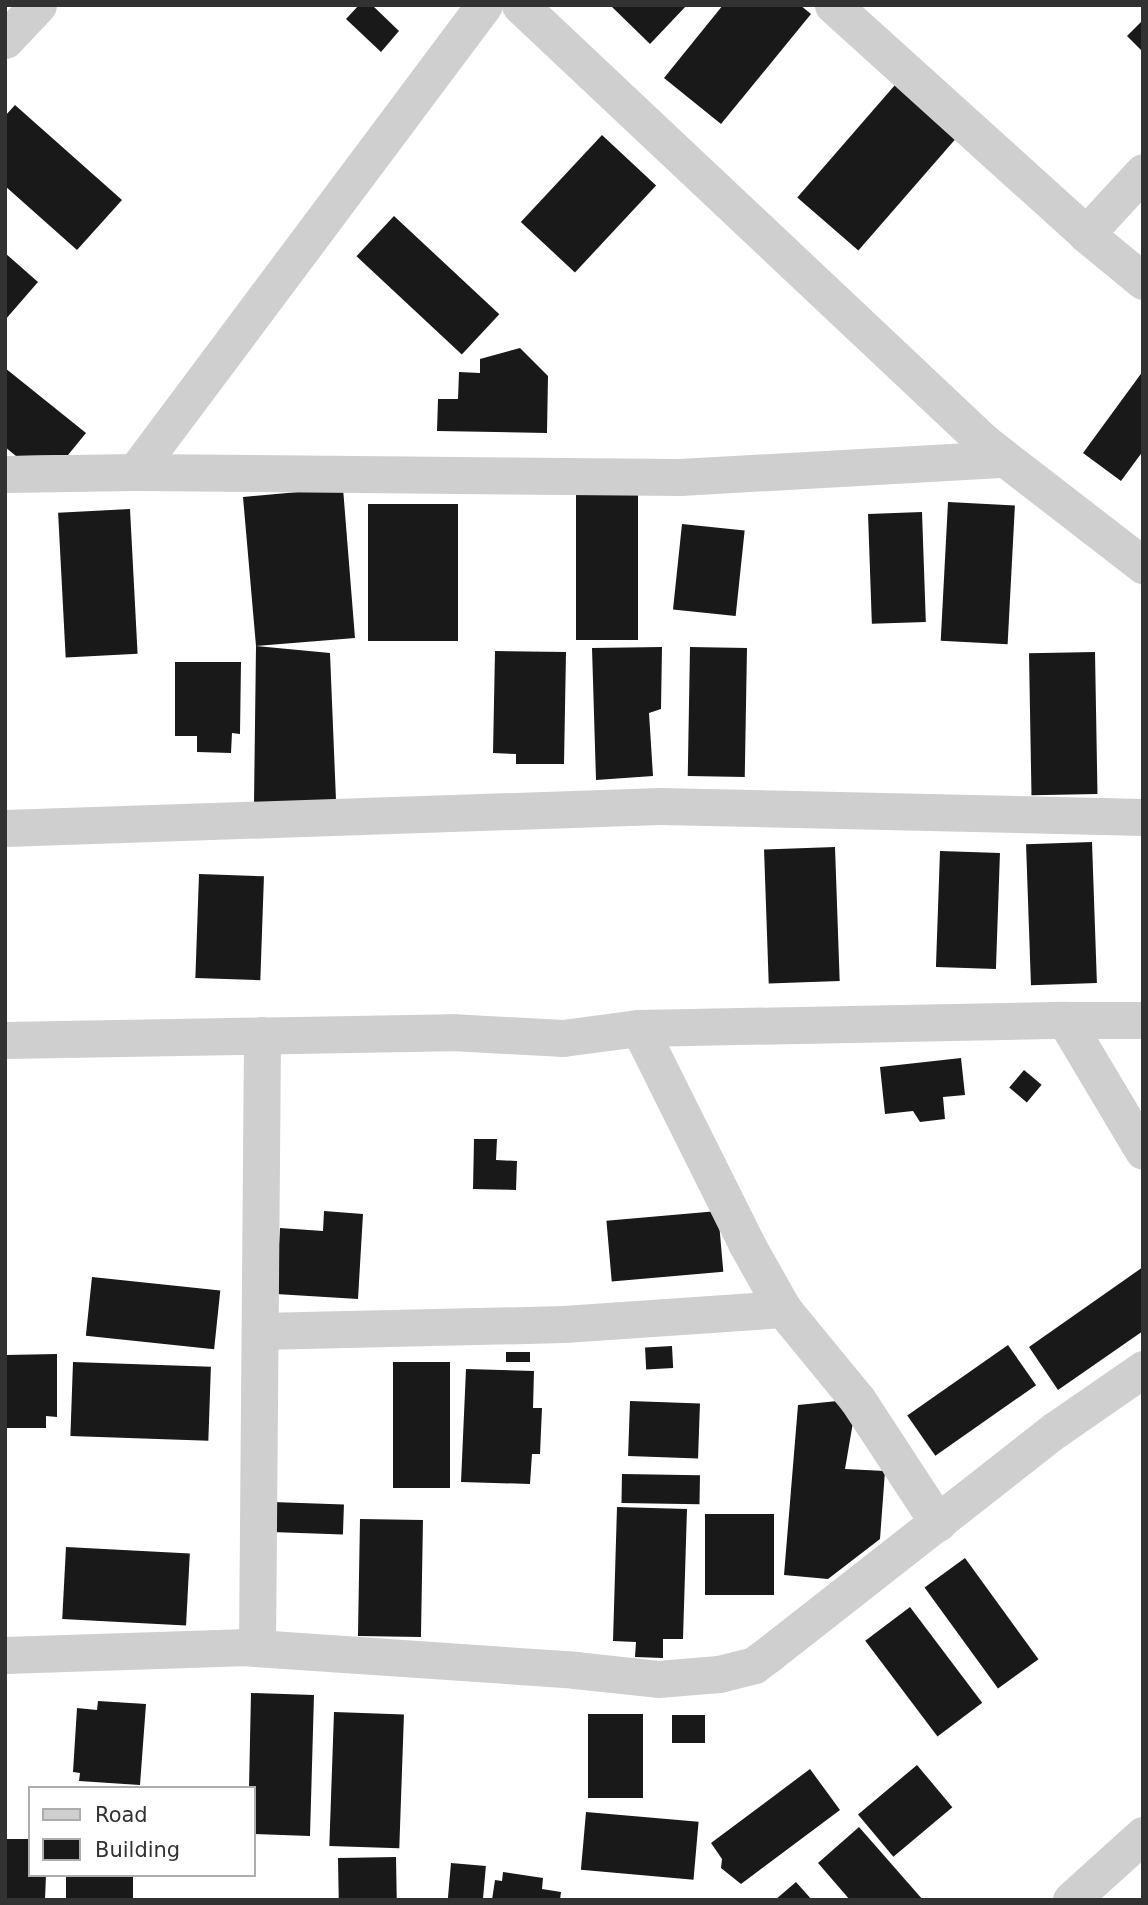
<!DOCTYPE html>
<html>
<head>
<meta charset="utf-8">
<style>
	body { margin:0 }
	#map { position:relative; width:1148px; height:1905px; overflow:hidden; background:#fff; font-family:"DejaVu Sans",sans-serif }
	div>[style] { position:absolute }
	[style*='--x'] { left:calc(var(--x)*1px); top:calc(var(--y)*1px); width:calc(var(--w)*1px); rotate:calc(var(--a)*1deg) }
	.building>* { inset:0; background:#191919; transform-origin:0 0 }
	.street>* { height:37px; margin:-18.5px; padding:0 18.5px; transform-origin:18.5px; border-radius:18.5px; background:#cfcfcf }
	span { translate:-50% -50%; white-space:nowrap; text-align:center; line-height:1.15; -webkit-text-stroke:7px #fff; paint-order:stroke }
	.frame { position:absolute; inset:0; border:7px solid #323232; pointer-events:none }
	.legend { position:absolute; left:28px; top:1786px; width:228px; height:91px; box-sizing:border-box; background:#fff; border:2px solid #adadad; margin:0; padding:9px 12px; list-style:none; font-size:21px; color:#323232 }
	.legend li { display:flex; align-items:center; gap:14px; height:35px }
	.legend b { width:35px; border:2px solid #adadad }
</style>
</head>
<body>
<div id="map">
	<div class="building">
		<i style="clip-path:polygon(359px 5px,372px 5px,399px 31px,381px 52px,346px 19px)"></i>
		<i style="clip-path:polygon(610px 5px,687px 5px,650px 44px)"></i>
		<i style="clip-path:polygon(723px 5px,800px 5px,811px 14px,721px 124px,664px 78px)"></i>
		<i style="clip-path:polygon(1143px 20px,1143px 52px,1127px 36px)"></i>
		<i style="left:895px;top:85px;width:81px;height:149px;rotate:41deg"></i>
		<i style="clip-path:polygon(15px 105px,122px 200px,77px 250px,5px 186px,5px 116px)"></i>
		<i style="left:602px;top:135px;width:74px;height:119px;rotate:43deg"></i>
		<i style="left:394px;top:216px;width:144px;height:55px;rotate:43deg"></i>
		<i style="clip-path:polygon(5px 253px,38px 282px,5px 320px)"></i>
		<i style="clip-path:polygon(520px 348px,548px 376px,547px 433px,437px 431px,438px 399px,458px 399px,459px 372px,480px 373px,480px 359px)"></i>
		<i style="clip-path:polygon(5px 368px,86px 433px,68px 455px,16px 456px,5px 447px)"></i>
		<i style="clip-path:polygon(1143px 371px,1143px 451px,1121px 481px,1083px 453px)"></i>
		<i style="clip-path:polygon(343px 488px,355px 638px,256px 646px,330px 653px,336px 800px,254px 803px,256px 646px,243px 497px)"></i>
		<i style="left:576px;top:493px;width:62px;height:147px"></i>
		<i style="left:948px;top:502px;width:67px;height:139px;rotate:3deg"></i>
		<i style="left:458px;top:504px;width:137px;height:90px;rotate:90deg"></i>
		<i style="left:130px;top:509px;width:145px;height:72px;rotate:87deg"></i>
		<i style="left:922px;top:512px;width:110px;height:54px;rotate:88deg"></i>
		<i style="left:682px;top:524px;width:63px;height:86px;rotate:6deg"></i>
		<i style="clip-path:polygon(662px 647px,661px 709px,649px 713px,653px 776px,596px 780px,592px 648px)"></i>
		<i style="left:690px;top:647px;width:57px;height:129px;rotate:1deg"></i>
		<i style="clip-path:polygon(495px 651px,566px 652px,564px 764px,516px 764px,516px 754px,493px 753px)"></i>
		<i style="left:1095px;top:652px;width:142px;height:66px;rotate:89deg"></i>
		<i style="clip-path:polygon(175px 662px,241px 662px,240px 734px,232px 733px,231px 753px,197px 752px,197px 736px,175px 736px)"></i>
		<i style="left:1092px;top:842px;width:141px;height:66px;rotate:88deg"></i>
		<i style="left:835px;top:847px;width:134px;height:71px;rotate:88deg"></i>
		<i style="left:940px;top:851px;width:60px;height:116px;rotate:2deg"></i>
		<i style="left:199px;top:874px;width:65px;height:104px;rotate:2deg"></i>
		<i style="clip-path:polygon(961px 1058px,965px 1095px,943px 1097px,945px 1119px,920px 1122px,913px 1111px,885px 1114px,880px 1067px)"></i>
		<i style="left:1024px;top:1070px;width:23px;height:23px;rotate:40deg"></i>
		<i style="clip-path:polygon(474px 1139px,497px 1139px,496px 1160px,517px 1161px,516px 1190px,473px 1189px)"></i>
		<i style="clip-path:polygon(324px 1211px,363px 1214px,358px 1299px,276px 1294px,280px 1228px,323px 1231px)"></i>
		<i style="left:718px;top:1211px;width:61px;height:112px;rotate:85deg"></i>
		<i style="clip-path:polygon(1143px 1267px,1143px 1331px,1058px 1390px,1029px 1347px)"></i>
		<i style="left:92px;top:1277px;width:129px;height:59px;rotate:6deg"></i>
		<i style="left:1008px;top:1345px;width:49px;height:123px;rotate:55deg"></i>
		<i style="left:672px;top:1346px;width:22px;height:27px;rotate:87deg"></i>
		<i style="left:530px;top:1352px;width:10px;height:24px;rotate:90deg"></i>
		<i style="clip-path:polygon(57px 1354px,57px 1417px,46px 1416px,46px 1428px,5px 1428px,5px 1355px)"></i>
		<i style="left:73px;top:1362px;width:138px;height:74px;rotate:2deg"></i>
		<i style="left:393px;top:1362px;width:57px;height:126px"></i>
		<i style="clip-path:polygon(466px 1369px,534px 1371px,533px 1408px,542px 1408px,540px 1454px,532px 1454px,530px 1484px,461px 1482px)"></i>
		<i style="clip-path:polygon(857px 1399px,845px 1469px,885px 1471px,880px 1539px,828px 1579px,784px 1575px,798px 1405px)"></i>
		<i style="left:630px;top:1401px;width:70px;height:55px;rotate:2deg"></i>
		<i style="left:622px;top:1474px;width:78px;height:29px;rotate:1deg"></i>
		<i style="left:272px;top:1502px;width:72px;height:30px;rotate:2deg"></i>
		<i style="clip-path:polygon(617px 1507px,687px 1509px,683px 1639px,663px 1639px,663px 1658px,635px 1657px,636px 1642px,613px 1641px)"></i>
		<i style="left:705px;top:1514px;width:69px;height:81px"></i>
		<i style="left:360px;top:1519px;width:63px;height:117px;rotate:1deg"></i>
		<i style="left:66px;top:1547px;width:124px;height:72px;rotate:3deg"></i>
		<i style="left:965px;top:1558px;width:125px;height:50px;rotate:54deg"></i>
		<i style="left:910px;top:1607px;width:120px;height:56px;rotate:53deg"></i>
		<i style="clip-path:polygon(251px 1693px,314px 1695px,310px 1836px,254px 1834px,254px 1788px,249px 1788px)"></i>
		<i style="clip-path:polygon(98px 1701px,146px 1704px,140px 1785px,79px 1781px,80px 1773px,73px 1772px,77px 1708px,97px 1710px)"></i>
		<i style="left:334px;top:1712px;width:70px;height:134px;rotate:2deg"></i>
		<i style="left:588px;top:1714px;width:55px;height:84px"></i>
		<i style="left:672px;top:1715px;width:33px;height:28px"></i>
		<i style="left:917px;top:1765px;width:55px;height:77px;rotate:50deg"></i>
		<i style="clip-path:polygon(810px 1769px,840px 1810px,741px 1884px,721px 1868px,722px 1859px,711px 1843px)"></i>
		<i style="left:586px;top:1812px;width:113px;height:58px;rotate:5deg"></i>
		<i style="clip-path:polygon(859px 1827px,923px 1900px,850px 1900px,818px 1863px)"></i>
		<i style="clip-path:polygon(5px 1839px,30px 1839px,30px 1875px,46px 1875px,45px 1900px,5px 1900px)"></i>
		<i style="left:396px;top:1857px;width:43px;height:58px;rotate:89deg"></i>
		<i style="left:451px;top:1863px;width:35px;height:37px;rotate:5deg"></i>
		<i style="clip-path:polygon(503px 1872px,543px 1878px,542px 1889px,561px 1892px,560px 1900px,492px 1900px,495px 1880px,502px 1881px)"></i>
		<i style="left:66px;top:1875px;width:67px;height:25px"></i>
		<i style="clip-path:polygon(796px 1882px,812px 1900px,775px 1900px)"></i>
	</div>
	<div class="street">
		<i style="--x:520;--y:5;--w:639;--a:43.29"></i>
		<i style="--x:985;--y:443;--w:200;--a:37.7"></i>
		<i style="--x:833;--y:5;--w:341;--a:42.1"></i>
		<i style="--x:1086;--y:234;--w:74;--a:39.5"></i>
		<i style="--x:5;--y:40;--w:48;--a:-46.7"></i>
		<i style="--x:1086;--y:234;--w:84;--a:-47.4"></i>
		<i style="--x:135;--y:472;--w:583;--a:-53.23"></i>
		<i style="--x:5;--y:474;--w:130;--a:-0.9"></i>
		<i style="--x:135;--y:472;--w:545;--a:0.53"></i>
		<i style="--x:680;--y:477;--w:325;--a:-3.2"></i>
		<i style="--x:5;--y:828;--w:655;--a:-1.92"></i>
		<i style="--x:660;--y:806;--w:483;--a:1.3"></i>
		<i style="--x:1065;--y:1020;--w:78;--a:0"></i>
		<i style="--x:639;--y:1028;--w:240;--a:63.5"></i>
		<i style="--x:746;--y:1243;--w:76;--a:60.7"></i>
		<i style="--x:783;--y:1309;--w:117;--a:50.6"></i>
		<i style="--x:857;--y:1399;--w:148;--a:56.8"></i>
		<i style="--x:5;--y:1040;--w:446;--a:-1"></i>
		<i style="--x:451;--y:1032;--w:112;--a:3.1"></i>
		<i style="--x:563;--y:1038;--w:77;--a:-7.5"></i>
		<i style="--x:639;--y:1028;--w:426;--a:-1.1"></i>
		<i style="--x:1065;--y:1020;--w:152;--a:59.2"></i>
		<i style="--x:260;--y:1331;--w:304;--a:-1.3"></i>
		<i style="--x:564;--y:1324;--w:220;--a:-3.9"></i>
		<i style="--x:257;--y:1648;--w:613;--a:-89.53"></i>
		<i style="--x:5;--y:1655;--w:236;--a:-1.9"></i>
		<i style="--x:241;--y:1647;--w:335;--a:3.9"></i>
		<i style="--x:575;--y:1670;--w:83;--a:6.2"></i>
		<i style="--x:658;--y:1679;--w:61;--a:-4.7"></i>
		<i style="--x:719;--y:1674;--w:36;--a:-14"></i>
		<i style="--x:754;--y:1665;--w:19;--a:-36"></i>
		<i style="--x:769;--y:1654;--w:363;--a:-38.1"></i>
		<i style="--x:1055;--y:1430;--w:107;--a:-34.7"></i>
		<i style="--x:1071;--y:1900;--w:97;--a:-42.1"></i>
	</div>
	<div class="frame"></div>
	<ul class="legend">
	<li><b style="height:9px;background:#cfcfcf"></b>Road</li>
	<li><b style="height:19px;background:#191919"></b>Building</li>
	</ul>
</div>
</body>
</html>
